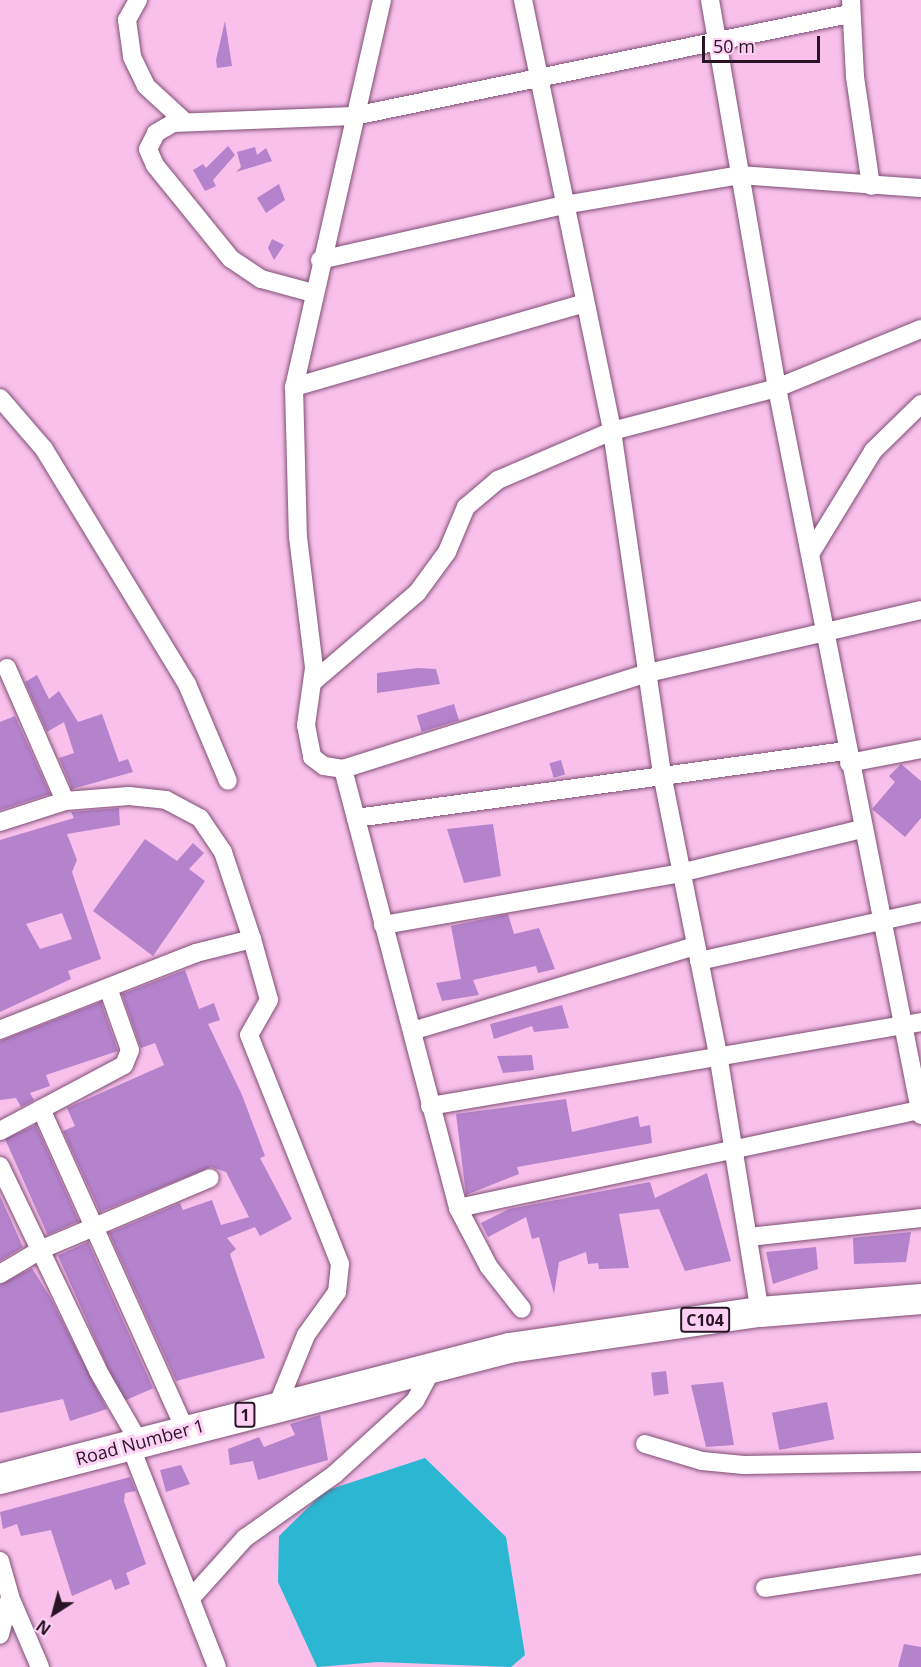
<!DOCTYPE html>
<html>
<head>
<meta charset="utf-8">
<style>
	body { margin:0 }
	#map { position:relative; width:921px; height:1667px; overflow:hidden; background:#f8c0eb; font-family:"Open Sans",sans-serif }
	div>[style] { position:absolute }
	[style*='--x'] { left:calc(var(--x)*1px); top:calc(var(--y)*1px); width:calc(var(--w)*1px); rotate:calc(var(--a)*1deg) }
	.water>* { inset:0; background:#2bb6d1 }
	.building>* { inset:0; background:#b483cc; transform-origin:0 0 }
	.roads { filter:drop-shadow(0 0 2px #7f4f75) drop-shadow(0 0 2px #7f4f75) }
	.minor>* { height:18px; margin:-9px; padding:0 9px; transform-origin:9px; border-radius:9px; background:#fff }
	.trunk>* { height:30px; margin:-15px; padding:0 15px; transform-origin:15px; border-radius:15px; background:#fff }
	span { translate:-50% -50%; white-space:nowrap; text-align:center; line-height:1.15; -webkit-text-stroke:6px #fed1f4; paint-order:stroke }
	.shield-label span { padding:2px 4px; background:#fed1f4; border:2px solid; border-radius:4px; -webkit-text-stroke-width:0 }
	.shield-label { font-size:16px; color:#281424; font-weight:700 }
	.street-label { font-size:18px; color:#281424 }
	.north { position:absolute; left:24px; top:1583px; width:60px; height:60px; -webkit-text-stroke:4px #fed1f4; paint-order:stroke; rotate:216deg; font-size:16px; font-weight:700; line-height:24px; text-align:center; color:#281424 }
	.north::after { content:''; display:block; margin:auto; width:21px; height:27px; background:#281424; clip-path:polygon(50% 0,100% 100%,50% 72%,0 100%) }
	.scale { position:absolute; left:702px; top:36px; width:118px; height:27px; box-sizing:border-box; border:3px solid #281424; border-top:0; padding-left:8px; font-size:18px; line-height:21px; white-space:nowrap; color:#281424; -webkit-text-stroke:4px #fed1f4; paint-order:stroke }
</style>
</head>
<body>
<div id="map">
	<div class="water">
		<i style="clip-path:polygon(425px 1458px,506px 1537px,525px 1655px,511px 1667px,378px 1662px,317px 1667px,278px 1582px,279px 1536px,325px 1491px)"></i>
	</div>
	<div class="building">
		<i style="clip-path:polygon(225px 21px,232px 66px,217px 68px,216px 60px)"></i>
		<i style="clip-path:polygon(228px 146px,235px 155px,213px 180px,216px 186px,205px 191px,193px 170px,203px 164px,206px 168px)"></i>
		<i style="clip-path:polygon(255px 147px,257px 155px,266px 148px,272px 161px,236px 172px,241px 167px,237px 152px)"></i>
		<i style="clip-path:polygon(279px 184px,285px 200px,266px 213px,257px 198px)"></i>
		<i style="clip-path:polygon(272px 239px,284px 245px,274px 260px,268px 248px)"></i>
		<i style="clip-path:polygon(418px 668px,436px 669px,440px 684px,377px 693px,377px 673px)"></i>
		<i style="clip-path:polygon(37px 675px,49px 699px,59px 691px,78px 722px,102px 714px,119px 762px,128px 759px,133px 772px,72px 789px,59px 758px,74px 753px,64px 722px,47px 732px,25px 682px)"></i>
		<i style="left:454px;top:704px;width:17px;height:39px;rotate:73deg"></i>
		<i style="clip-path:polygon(15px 716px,50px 794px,0 810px,0 722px)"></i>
		<i style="left:561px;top:760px;width:15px;height:12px;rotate:74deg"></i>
		<i style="clip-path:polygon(901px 764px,921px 781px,921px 818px,905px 837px,872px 809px,895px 782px,889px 776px)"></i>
		<i style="clip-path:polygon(evenodd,119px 808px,120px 825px,67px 834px,77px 860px,72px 872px,101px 959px,68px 971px,71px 979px,0 1012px,0 840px,74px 818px,71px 812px,119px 808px,62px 913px,72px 939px,40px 949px,26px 924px,62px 913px)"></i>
		<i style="clip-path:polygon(493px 824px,501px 876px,464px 883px,447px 829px)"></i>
		<i style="clip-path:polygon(145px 839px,177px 861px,193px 843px,204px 853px,189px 869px,205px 881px,153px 956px,93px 911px)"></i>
		<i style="clip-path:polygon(508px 914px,514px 934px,539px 928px,555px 969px,538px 973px,536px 966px,473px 980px,479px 995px,442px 1001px,436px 983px,461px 979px,451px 926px)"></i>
		<i style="clip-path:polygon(185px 970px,199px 1009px,214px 1003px,220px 1020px,208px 1024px,242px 1095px,265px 1156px,260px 1158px,292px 1219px,260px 1236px,255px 1227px,227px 1238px,236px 1249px,230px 1254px,265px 1358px,176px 1381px,109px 1233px,180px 1203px,183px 1210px,212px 1200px,221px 1225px,249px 1217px,226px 1172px,211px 1167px,100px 1212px,63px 1131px,75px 1126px,67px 1108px,164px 1065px,155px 1043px,141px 1048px,122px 994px)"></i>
		<i style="clip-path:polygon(101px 1002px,118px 1051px,46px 1075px,50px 1086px,30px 1093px,34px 1100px,21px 1107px,16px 1098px,0 1100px,0 1041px)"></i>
		<i style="clip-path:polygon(562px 1005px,569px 1028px,534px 1032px,532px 1026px,494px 1039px,490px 1024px)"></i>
		<i style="clip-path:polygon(532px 1055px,534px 1070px,503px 1073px,497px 1056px)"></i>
		<i style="clip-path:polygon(566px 1099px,572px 1132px,638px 1116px,640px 1127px,650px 1125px,652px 1143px,517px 1167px,519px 1174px,466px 1195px,456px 1114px)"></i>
		<i style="left:36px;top:1125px;width:105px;height:34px;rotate:66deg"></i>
		<i style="clip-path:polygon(707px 1173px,731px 1261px,685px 1271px,659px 1209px,619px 1214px,629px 1268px,599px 1269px,598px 1263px,588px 1264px,586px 1252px,559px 1262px,554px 1294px,539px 1237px,532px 1239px,526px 1217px,488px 1237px,481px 1223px,509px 1209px,650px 1182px,655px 1198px)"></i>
		<i style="clip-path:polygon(0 1196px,23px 1247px,0 1261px)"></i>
		<i style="clip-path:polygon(911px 1232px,906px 1262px,854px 1264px,853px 1238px)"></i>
		<i style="left:88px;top:1242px;width:160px;height:33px;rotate:66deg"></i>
		<i style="clip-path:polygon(816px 1247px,818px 1269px,773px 1284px,766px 1252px)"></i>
		<i style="clip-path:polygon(32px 1268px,50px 1297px,107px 1409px,70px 1421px,63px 1399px,0 1413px,0 1285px)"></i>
		<i style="left:666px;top:1371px;width:23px;height:15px;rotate:83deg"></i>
		<i style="clip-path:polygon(723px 1382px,734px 1445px,706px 1447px,691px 1385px)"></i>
		<i style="left:827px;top:1402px;width:38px;height:56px;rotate:79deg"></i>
		<i style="clip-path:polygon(320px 1415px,328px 1460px,258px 1480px,253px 1461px,230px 1465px,228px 1449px,259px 1437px,264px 1447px,295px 1435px,290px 1424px)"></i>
		<i style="clip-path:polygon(181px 1465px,190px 1484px,166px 1492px,160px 1470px)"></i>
		<i style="clip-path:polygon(130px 1477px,136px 1491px,125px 1493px,124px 1501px,146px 1564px,126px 1573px,130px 1584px,115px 1590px,111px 1579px,72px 1596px,51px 1530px,21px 1536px,17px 1524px,3px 1529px,0 1512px)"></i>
		<i style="clip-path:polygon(904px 1644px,921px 1647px,921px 1667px,898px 1667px)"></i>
	</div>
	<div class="roads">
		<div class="minor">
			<i style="--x:138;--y:0;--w:23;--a:119"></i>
			<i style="--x:127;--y:20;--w:37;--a:82"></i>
			<i style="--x:132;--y:57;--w:32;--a:64"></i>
			<i style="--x:146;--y:86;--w:53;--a:42.7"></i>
			<i style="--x:382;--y:0;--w:397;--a:102.8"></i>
			<i style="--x:294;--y:387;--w:150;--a:88.5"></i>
			<i style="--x:298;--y:537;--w:132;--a:83"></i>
			<i style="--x:314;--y:668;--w:58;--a:98"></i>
			<i style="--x:306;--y:725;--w:33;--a:79"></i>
			<i style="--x:312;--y:757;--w:15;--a:37"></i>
			<i style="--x:324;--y:766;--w:19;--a:9"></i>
			<i style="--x:343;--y:769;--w:320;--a:-17.5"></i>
			<i style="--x:648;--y:673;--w:280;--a:-13"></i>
			<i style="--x:523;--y:0;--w:440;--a:78.3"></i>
			<i style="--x:612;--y:431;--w:352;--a:81.7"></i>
			<i style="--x:663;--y:779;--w:280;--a:78.7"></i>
			<i style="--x:718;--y:1054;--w:261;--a:80.8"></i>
			<i style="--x:710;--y:0;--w:394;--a:80.2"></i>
			<i style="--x:777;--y:388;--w:741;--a:78.8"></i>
			<i style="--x:851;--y:0;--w:77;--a:87"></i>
			<i style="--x:855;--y:77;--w:110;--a:81.6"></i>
			<i style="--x:320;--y:260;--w:250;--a:-12.7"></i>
			<i style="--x:564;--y:205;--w:178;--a:-9.7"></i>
			<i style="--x:739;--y:175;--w:182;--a:4.1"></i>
			<i style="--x:313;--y:293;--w:54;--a:-164.9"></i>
			<i style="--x:261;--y:279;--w:36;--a:-146"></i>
			<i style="--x:231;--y:259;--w:121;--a:-129"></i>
			<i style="--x:155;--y:165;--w:17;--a:-114"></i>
			<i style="--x:148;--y:149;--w:18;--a:-63"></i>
			<i style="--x:156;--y:133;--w:20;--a:-30"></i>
			<i style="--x:173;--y:123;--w:181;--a:-2.2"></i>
			<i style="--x:354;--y:116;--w:505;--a:-11.64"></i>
			<i style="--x:294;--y:387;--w:300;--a:-16.1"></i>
			<i style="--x:0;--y:398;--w:67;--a:49.2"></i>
			<i style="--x:44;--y:449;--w:275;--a:58.7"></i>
			<i style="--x:187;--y:684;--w:105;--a:67.1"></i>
			<i style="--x:810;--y:554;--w:121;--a:-58.5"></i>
			<i style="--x:873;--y:451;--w:67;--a:-44.4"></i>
			<i style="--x:7;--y:668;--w:145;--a:66.4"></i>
			<i style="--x:313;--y:682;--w:137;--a:-40.6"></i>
			<i style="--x:417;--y:593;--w:51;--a:-53.8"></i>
			<i style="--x:447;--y:552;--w:49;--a:-67.1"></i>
			<i style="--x:466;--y:507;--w:42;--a:-40.2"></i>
			<i style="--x:498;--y:480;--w:124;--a:-23.3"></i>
			<i style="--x:612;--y:431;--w:171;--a:-14.6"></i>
			<i style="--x:777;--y:388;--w:156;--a:-22.3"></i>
			<i style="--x:849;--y:763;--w:73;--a:-11"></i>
			<i style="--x:343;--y:769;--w:454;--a:75.3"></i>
			<i style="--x:458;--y:1208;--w:67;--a:62.3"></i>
			<i style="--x:489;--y:1267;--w:53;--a:51.8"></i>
			<i style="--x:356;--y:818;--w:496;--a:-7.8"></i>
			<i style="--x:0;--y:822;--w:68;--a:-17.9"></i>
			<i style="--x:65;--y:801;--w:64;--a:-4.5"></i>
			<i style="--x:129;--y:796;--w:37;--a:6"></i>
			<i style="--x:166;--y:800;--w:38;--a:28"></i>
			<i style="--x:200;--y:818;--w:41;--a:55.9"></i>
			<i style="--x:223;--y:852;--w:92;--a:71.6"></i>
			<i style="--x:252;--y:939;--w:58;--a:166"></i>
			<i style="--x:196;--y:953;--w:211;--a:158.6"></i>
			<i style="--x:383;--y:925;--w:302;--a:-9.9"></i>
			<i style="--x:680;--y:873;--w:187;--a:-13.6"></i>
			<i style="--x:252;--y:939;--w:63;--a:74.4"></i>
			<i style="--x:269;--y:1000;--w:40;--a:119.7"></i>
			<i style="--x:249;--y:1035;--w:246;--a:68.3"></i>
			<i style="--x:340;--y:1264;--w:28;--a:96"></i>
			<i style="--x:337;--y:1292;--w:53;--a:125.8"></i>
			<i style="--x:306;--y:1335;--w:77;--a:112.2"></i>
			<i style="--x:699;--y:961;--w:227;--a:-12.4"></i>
			<i style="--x:412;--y:1031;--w:296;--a:-16.7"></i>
			<i style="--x:430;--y:1106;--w:498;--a:-9.7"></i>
			<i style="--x:41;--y:1109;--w:352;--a:65.8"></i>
			<i style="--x:0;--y:1131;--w:140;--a:-28"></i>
			<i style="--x:124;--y:1065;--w:16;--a:-68"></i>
			<i style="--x:130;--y:1050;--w:66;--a:-109.5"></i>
			<i style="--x:0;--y:1166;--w:227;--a:64.4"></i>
			<i style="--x:98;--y:1371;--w:82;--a:60"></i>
			<i style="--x:458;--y:1208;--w:473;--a:-12"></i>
			<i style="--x:749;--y:1237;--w:173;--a:-6.3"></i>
			<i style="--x:0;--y:1274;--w:49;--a:-30.8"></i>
			<i style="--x:42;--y:1249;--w:182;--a:-22.9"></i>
			<i style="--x:645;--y:1444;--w:59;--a:16.6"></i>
			<i style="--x:702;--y:1461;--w:42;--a:5.4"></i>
			<i style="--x:744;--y:1465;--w:177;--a:-1"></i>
			<i style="--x:130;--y:1445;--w:238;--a:68.6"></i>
			<i style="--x:0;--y:1561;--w:37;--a:74"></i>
			<i style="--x:10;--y:1597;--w:39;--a:105"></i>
			<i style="--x:765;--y:1588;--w:158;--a:-8.7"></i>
			<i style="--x:10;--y:1597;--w:76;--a:66.8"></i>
			<i style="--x:191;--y:1598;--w:81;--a:-48"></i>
			<i style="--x:245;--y:1538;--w:110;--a:-35.4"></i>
			<i style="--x:335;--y:1474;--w:108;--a:-42.4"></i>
			<i style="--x:415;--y:1401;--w:38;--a:-62"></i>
		</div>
		<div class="trunk">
			<i style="--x:0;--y:1479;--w:526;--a:-14.43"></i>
			<i style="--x:509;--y:1348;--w:254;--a:-8.2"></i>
			<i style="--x:760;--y:1312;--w:162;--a:-4.6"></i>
		</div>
	</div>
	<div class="shield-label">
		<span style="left:705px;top:1320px">C104</span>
		<span style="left:245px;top:1415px">1</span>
	</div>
	<div class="street-label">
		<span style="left:140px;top:1442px;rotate:-15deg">Road Number 1</span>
	</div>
	<div class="north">N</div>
	<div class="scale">50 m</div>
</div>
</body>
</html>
